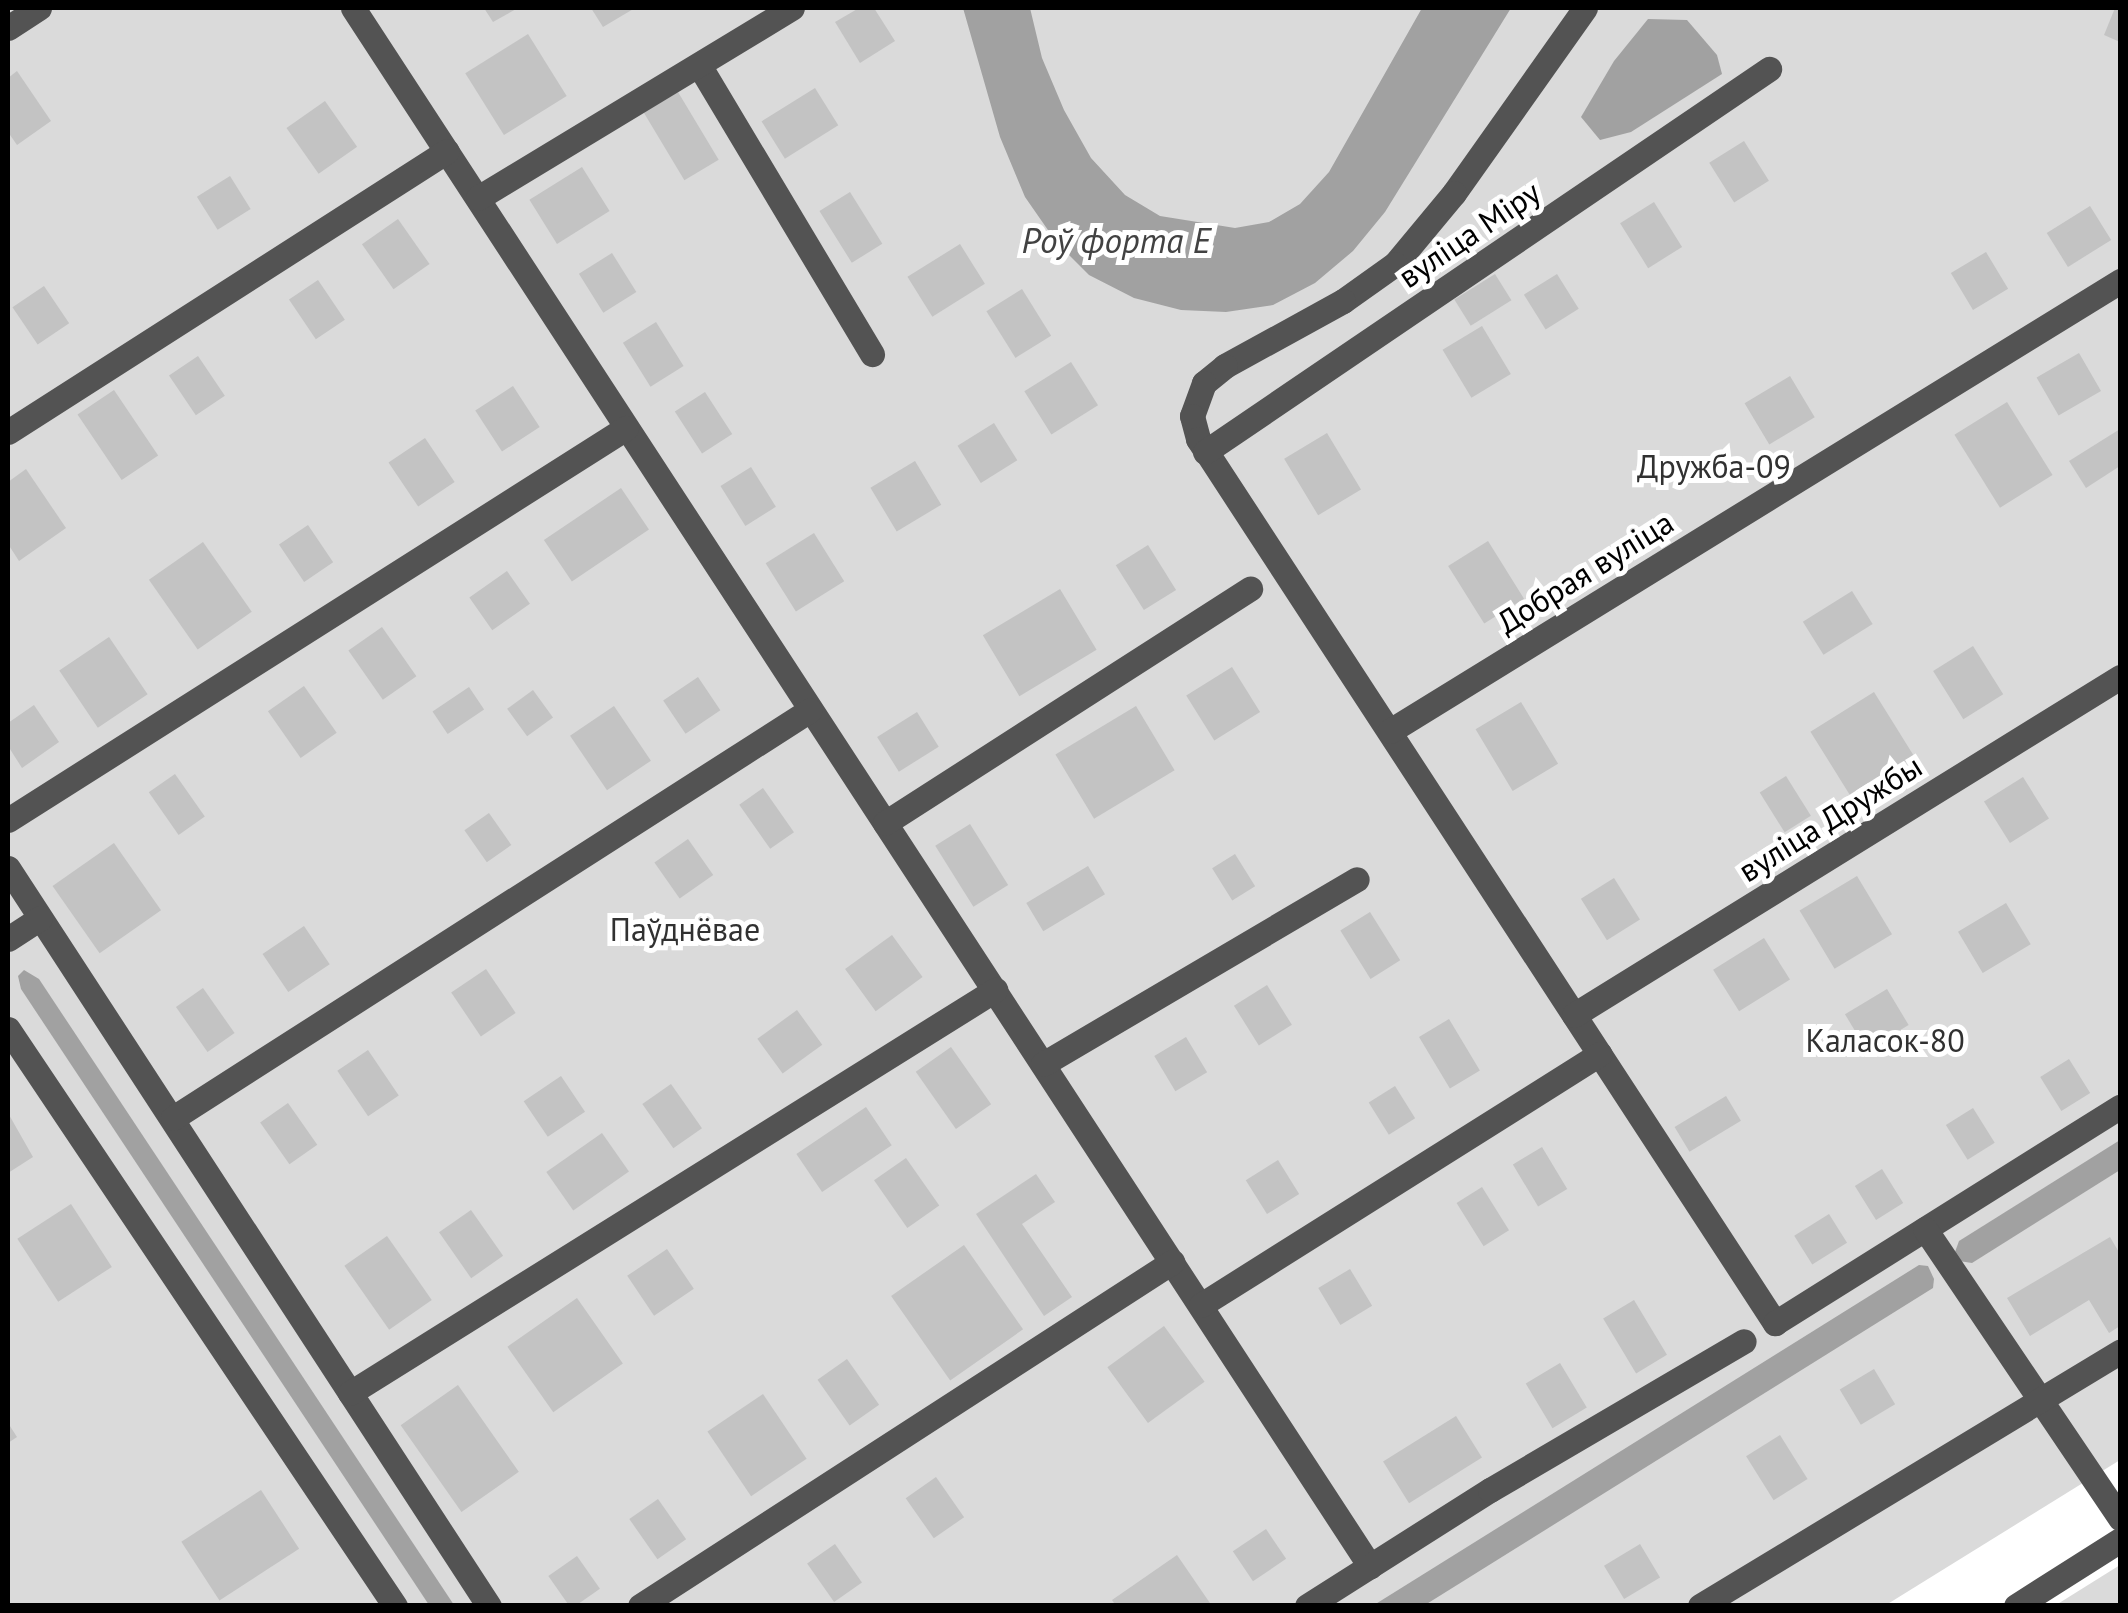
<!DOCTYPE html>
<html>
<head>
<meta charset="utf-8">
<style>
	body { margin:0 }
	#map { position:relative; width:2128px; height:1613px; overflow:hidden; background:#fff; font-family:"PT Sans",sans-serif }
	div>[style] { position:absolute }
	[style*='--x'] { left:calc(var(--x)*1px); top:calc(var(--y)*1px); width:calc(var(--w)*1px); rotate:calc(var(--a)*1deg) }
	.green>* { inset:0; background:#dadada }
	.water>* { inset:0; background:#a1a1a1 }
	.building>* { inset:0; background:#c3c3c3; transform-origin:0 0 }
	.minor>* { height:25px; margin:-12.5px; padding:0 12.5px; transform-origin:12.5px; border-radius:12.5px; background:#535353 }
	span { translate:-50% -50%; white-space:nowrap; text-align:center; line-height:1.15; -webkit-text-stroke:10px #fff; paint-order:stroke }
	.street-label { font-size:32px; color:#000 }
	.park-label { font-size:32px; color:#313131 }
	.water-label { font-size:35px; color:#424242; font-style:italic }
	.frame { position:absolute; inset:0; border:10px solid #000; pointer-events:none }
</style>
</head>
<body>
<div id="map">
	<div class="green">
		<i style="clip-path:polygon(8px 8px,2120px 8px,2120px 1460px,1886px 1605px,8px 1606px)"></i>
		<i style="clip-path:polygon(2120px 1565px,2120px 1605px,2056px 1605px)"></i>
	</div>
	<div class="water">
		<i style="clip-path:polygon(963px 8px,1030px 8px,1042px 58px,1064px 110px,1091px 158px,1125px 195px,1160px 216px,1235px 228px,1269px 222px,1300px 204px,1329px 172px,1422px 8px,1511px 8px,1385px 212px,1353px 251px,1315px 283px,1273px 305px,1226px 312px,1181px 310px,1134px 298px,1089px 275px,1057px 243px,1025px 197px,1000px 137px)"></i>
		<i style="clip-path:polygon(1648px 19px,1687px 20px,1717px 55px,1722px 74px,1631px 132px,1600px 140px,1581px 117px,1614px 61px)"></i>
		<i style="clip-path:polygon(24px 970px,39px 979px,454px 1605px,429px 1605px,21px 989px,18px 976px)"></i>
		<i style="clip-path:polygon(2120px 1140px,2120px 1170px,1972px 1263px,1959px 1261px,1955px 1252px,1959px 1241px)"></i>
		<i style="clip-path:polygon(1919px 1265px,1928px 1266px,1934px 1279px,1933px 1288px,1425px 1605px,1374px 1605px)"></i>
	</div>
	<div class="building">
		<i style="clip-path:polygon(484px 8px,518px 8px,493px 22px)"></i>
		<i style="clip-path:polygon(591px 8px,635px 8px,603px 27px)"></i>
		<i style="clip-path:polygon(859px 8px,874px 8px,895px 41px,860px 63px,835px 22px)"></i>
		<i style="clip-path:polygon(2115px 8px,2120px 8px,2120px 42px,2104px 35px)"></i>
		<i style="left:528px;top:34px;width:73px;height:74px;rotate:58deg"></i>
		<i style="clip-path:polygon(17px 71px,51px 121px,17px 145px,8px 132px,8px 78px)"></i>
		<i style="left:815px;top:88px;width:44px;height:63px;rotate:58deg"></i>
		<i style="left:678px;top:92px;width:79px;height:40px;rotate:59deg"></i>
		<i style="left:325px;top:101px;width:56px;height:47px;rotate:55deg"></i>
		<i style="left:1744px;top:141px;width:47px;height:41px;rotate:58deg"></i>
		<i style="left:582px;top:167px;width:52px;height:62px;rotate:58deg"></i>
		<i style="left:230px;top:176px;width:39px;height:39px;rotate:58deg"></i>
		<i style="left:850px;top:192px;width:61px;height:36px;rotate:58deg"></i>
		<i style="left:1654px;top:202px;width:53px;height:40px;rotate:58deg"></i>
		<i style="left:2090px;top:206px;width:40px;height:51px;rotate:58deg"></i>
		<i style="left:398px;top:219px;width:55px;height:44px;rotate:55deg"></i>
		<i style="left:960px;top:244px;width:47px;height:62px;rotate:58deg"></i>
		<i style="left:1986px;top:252px;width:43px;height:41px;rotate:59deg"></i>
		<i style="left:612px;top:253px;width:46px;height:39px;rotate:58deg"></i>
		<i style="left:1495px;top:274px;width:31px;height:48px;rotate:58deg"></i>
		<i style="left:1557px;top:274px;width:41px;height:39px;rotate:58deg"></i>
		<i style="left:318px;top:280px;width:48px;height:35px;rotate:56deg"></i>
		<i style="left:44px;top:286px;width:45px;height:38px;rotate:56deg"></i>
		<i style="left:1022px;top:289px;width:55px;height:42px;rotate:58deg"></i>
		<i style="left:656px;top:322px;width:52px;height:39px;rotate:58deg"></i>
		<i style="left:1482px;top:326px;width:56px;height:46px;rotate:59deg"></i>
		<i style="left:2079px;top:353px;width:44px;height:49px;rotate:60deg"></i>
		<i style="left:198px;top:356px;width:48px;height:35px;rotate:56deg"></i>
		<i style="left:1071px;top:362px;width:51px;height:55px;rotate:58deg"></i>
		<i style="left:1790px;top:376px;width:48px;height:53px;rotate:59deg"></i>
		<i style="left:513px;top:386px;width:49px;height:45px;rotate:57deg"></i>
		<i style="left:114px;top:390px;width:79px;height:44px;rotate:56deg"></i>
		<i style="left:705px;top:392px;width:50px;height:36px;rotate:57deg"></i>
		<i style="left:2007px;top:402px;width:86px;height:62px;rotate:58deg"></i>
		<i style="left:994px;top:423px;width:44px;height:43px;rotate:58deg"></i>
		<i style="clip-path:polygon(2120px 429px,2120px 466px,2086px 488px,2069px 461px)"></i>
		<i style="left:1327px;top:433px;width:66px;height:50px;rotate:59deg"></i>
		<i style="left:425px;top:438px;width:53px;height:44px;rotate:56deg"></i>
		<i style="left:915px;top:461px;width:51px;height:52px;rotate:59deg"></i>
		<i style="left:751px;top:467px;width:47px;height:36px;rotate:58deg"></i>
		<i style="clip-path:polygon(26px 469px,66px 528px,19px 561px,8px 544px,8px 482px)"></i>
		<i style="left:621px;top:488px;width:50px;height:93px;rotate:56deg"></i>
		<i style="left:308px;top:525px;width:45px;height:35px;rotate:56deg"></i>
		<i style="left:814px;top:533px;width:57px;height:57px;rotate:58deg"></i>
		<i style="left:1488px;top:541px;width:68px;height:47px;rotate:58deg"></i>
		<i style="left:203px;top:542px;width:85px;height:66px;rotate:55deg"></i>
		<i style="left:1148px;top:545px;width:53px;height:38px;rotate:58deg"></i>
		<i style="left:507px;top:571px;width:40px;height:46px;rotate:55deg"></i>
		<i style="left:1060px;top:589px;width:71px;height:90px;rotate:59deg"></i>
		<i style="left:1852px;top:591px;width:39px;height:58px;rotate:58deg"></i>
		<i style="left:382px;top:627px;width:60px;height:41px;rotate:55deg"></i>
		<i style="left:109px;top:637px;width:69px;height:60px;rotate:56deg"></i>
		<i style="left:1973px;top:646px;width:57px;height:47px;rotate:58deg"></i>
		<i style="left:1232px;top:667px;width:53px;height:54px;rotate:58deg"></i>
		<i style="left:698px;top:677px;width:40px;height:42px;rotate:56deg"></i>
		<i style="left:304px;top:686px;width:57px;height:44px;rotate:55deg"></i>
		<i style="left:469px;top:687px;width:27px;height:44px;rotate:56deg"></i>
		<i style="left:533px;top:690px;width:34px;height:32px;rotate:54deg"></i>
		<i style="left:1874px;top:692px;width:76px;height:75px;rotate:58deg"></i>
		<i style="left:1521px;top:702px;width:72px;height:53px;rotate:59deg"></i>
		<i style="clip-path:polygon(34px 705px,59px 742px,22px 768px,8px 746px,8px 723px)"></i>
		<i style="left:614px;top:706px;width:66px;height:53px;rotate:56deg"></i>
		<i style="left:1136px;top:706px;width:75px;height:94px;rotate:59deg"></i>
		<i style="left:917px;top:712px;width:41px;height:47px;rotate:58deg"></i>
		<i style="left:175px;top:774px;width:52px;height:32px;rotate:55deg"></i>
		<i style="left:1786px;top:776px;width:47px;height:31px;rotate:58deg"></i>
		<i style="left:2023px;top:777px;width:49px;height:46px;rotate:58deg"></i>
		<i style="left:763px;top:788px;width:54px;height:29px;rotate:55deg"></i>
		<i style="left:489px;top:813px;width:39px;height:30px;rotate:55deg"></i>
		<i style="left:970px;top:824px;width:72px;height:41px;rotate:58deg"></i>
		<i style="left:688px;top:839px;width:44px;height:41px;rotate:55deg"></i>
		<i style="left:114px;top:843px;width:82px;height:75px;rotate:55deg"></i>
		<i style="left:1235px;top:854px;width:38px;height:27px;rotate:58deg"></i>
		<i style="left:1088px;top:866px;width:33px;height:72px;rotate:59deg"></i>
		<i style="left:1857px;top:876px;width:68px;height:67px;rotate:59deg"></i>
		<i style="left:1614px;top:878px;width:49px;height:39px;rotate:58deg"></i>
		<i style="left:2006px;top:903px;width:48px;height:56px;rotate:59deg"></i>
		<i style="left:1370px;top:912px;width:57px;height:35px;rotate:58deg"></i>
		<i style="left:304px;top:926px;width:46px;height:50px;rotate:56deg"></i>
		<i style="left:892px;top:935px;width:52px;height:58px;rotate:54deg"></i>
		<i style="left:1764px;top:938px;width:49px;height:60px;rotate:58deg"></i>
		<i style="left:486px;top:969px;width:53px;height:42px;rotate:56deg"></i>
		<i style="left:1267px;top:985px;width:47px;height:39px;rotate:58deg"></i>
		<i style="left:203px;top:988px;width:55px;height:33px;rotate:55deg"></i>
		<i style="left:1887px;top:989px;width:42px;height:49px;rotate:59deg"></i>
		<i style="left:797px;top:1010px;width:43px;height:49px;rotate:54deg"></i>
		<i style="left:1449px;top:1019px;width:60px;height:35px;rotate:59deg"></i>
		<i style="left:1186px;top:1037px;width:41px;height:37px;rotate:59deg"></i>
		<i style="left:951px;top:1047px;width:70px;height:43px;rotate:55deg"></i>
		<i style="left:368px;top:1050px;width:55px;height:37px;rotate:56deg"></i>
		<i style="left:2069px;top:1059px;width:40px;height:34px;rotate:58deg"></i>
		<i style="left:561px;top:1076px;width:43px;height:45px;rotate:56deg"></i>
		<i style="left:671px;top:1084px;width:54px;height:35px;rotate:55deg"></i>
		<i style="left:1395px;top:1086px;width:38px;height:31px;rotate:58deg"></i>
		<i style="left:1726px;top:1096px;width:29px;height:60px;rotate:59deg"></i>
		<i style="left:288px;top:1103px;width:51px;height:34px;rotate:55deg"></i>
		<i style="left:866px;top:1107px;width:46px;height:84px;rotate:56deg"></i>
		<i style="left:1973px;top:1108px;width:41px;height:32px;rotate:58deg"></i>
		<i style="clip-path:polygon(8px 1113px,33px 1157px,8px 1173px)"></i>
		<i style="left:602px;top:1133px;width:47px;height:68px;rotate:55deg"></i>
		<i style="left:1542px;top:1147px;width:49px;height:34px;rotate:59deg"></i>
		<i style="left:906px;top:1158px;width:58px;height:39px;rotate:55deg"></i>
		<i style="left:1278px;top:1160px;width:40px;height:38px;rotate:58deg"></i>
		<i style="left:1882px;top:1169px;width:40px;height:32px;rotate:58deg"></i>
		<i style="clip-path:polygon(1036px 1174px,1055px 1202px,1022px 1224px,1072px 1297px,1044px 1316px,976px 1214px)"></i>
		<i style="left:1482px;top:1187px;width:51px;height:30px;rotate:58deg"></i>
		<i style="left:71px;top:1204px;width:75px;height:64px;rotate:57deg"></i>
		<i style="left:471px;top:1210px;width:56px;height:39px;rotate:55deg"></i>
		<i style="left:1829px;top:1214px;width:34px;height:41px;rotate:58deg"></i>
		<i style="left:387px;top:1236px;width:78px;height:52px;rotate:55deg"></i>
		<i style="clip-path:polygon(2110px 1237px,2120px 1254px,2120px 1326px,2109px 1333px,2089px 1300px,2030px 1336px,2007px 1298px)"></i>
		<i style="left:964px;top:1245px;width:103px;height:89px;rotate:55deg"></i>
		<i style="left:667px;top:1249px;width:48px;height:48px;rotate:56deg"></i>
		<i style="left:1350px;top:1269px;width:43px;height:37px;rotate:59deg"></i>
		<i style="left:577px;top:1298px;width:80px;height:85px;rotate:55deg"></i>
		<i style="left:1634px;top:1300px;width:64px;height:36px;rotate:59deg"></i>
		<i style="left:1164px;top:1326px;width:69px;height:70px;rotate:54deg"></i>
		<i style="left:847px;top:1359px;width:56px;height:36px;rotate:55deg"></i>
		<i style="left:1560px;top:1363px;width:52px;height:40px;rotate:59deg"></i>
		<i style="left:1874px;top:1369px;width:41px;height:40px;rotate:59deg"></i>
		<i style="left:458px;top:1385px;width:106px;height:70px;rotate:55deg"></i>
		<i style="left:763px;top:1394px;width:78px;height:67px;rotate:56deg"></i>
		<i style="left:1456px;top:1416px;width:49px;height:86px;rotate:58deg"></i>
		<i style="clip-path:polygon(8px 1423px,17px 1437px,8px 1443px)"></i>
		<i style="left:1780px;top:1435px;width:52px;height:40px;rotate:58deg"></i>
		<i style="left:936px;top:1477px;width:49px;height:37px;rotate:55deg"></i>
		<i style="left:261px;top:1490px;width:70px;height:95px;rotate:57deg"></i>
		<i style="left:658px;top:1499px;width:49px;height:35px;rotate:55deg"></i>
		<i style="left:1266px;top:1529px;width:36px;height:40px;rotate:56deg"></i>
		<i style="left:835px;top:1544px;width:47px;height:34px;rotate:55deg"></i>
		<i style="left:1640px;top:1544px;width:39px;height:42px;rotate:59deg"></i>
		<i style="clip-path:polygon(1177px 1555px,1212px 1606px,1116px 1606px,1112px 1600px)"></i>
		<i style="left:577px;top:1556px;width:40px;height:35px;rotate:55deg"></i>
	</div>
	<div class="minor">
		<i style="--x:353;--y:8;--w:1861;--a:56.87"></i>
		<i style="--x:1585;--y:8;--w:227;--a:125.3"></i>
		<i style="--x:1454;--y:193;--w:92;--a:129.7"></i>
		<i style="--x:1395;--y:264;--w:64;--a:144.6"></i>
		<i style="--x:1343;--y:301;--w:135;--a:151.2"></i>
		<i style="--x:1225;--y:366;--w:27;--a:141"></i>
		<i style="--x:1204;--y:383;--w:35;--a:110"></i>
		<i style="--x:1192;--y:416;--w:24;--a:75"></i>
		<i style="--x:1198;--y:439;--w:1056;--a:56.87"></i>
		<i style="--x:1775;--y:1323;--w:407;--a:-32.1"></i>
		<i style="--x:8;--y:28;--w:37;--a:-33"></i>
		<i style="--x:699;--y:65;--w:337;--a:59.1"></i>
		<i style="--x:478;--y:198;--w:367;--a:-31.2"></i>
		<i style="--x:8;--y:432;--w:521;--a:-32.62"></i>
		<i style="--x:1205;--y:452;--w:682;--a:-34.18"></i>
		<i style="--x:1390;--y:731;--w:858;--a:-31.65"></i>
		<i style="--x:8;--y:820;--w:732;--a:-32.39"></i>
		<i style="--x:885;--y:823;--w:434;--a:-32.7"></i>
		<i style="--x:8;--y:868;--w:881;--a:56.91"></i>
		<i style="--x:8;--y:939;--w:38;--a:-33"></i>
		<i style="--x:1574;--y:1015;--w:642;--a:-31.76"></i>
		<i style="--x:8;--y:1029;--w:695;--a:56.15"></i>
		<i style="--x:1043;--y:1064;--w:364;--a:-30.5"></i>
		<i style="--x:173;--y:1118;--w:756;--a:-32.64"></i>
		<i style="--x:1925;--y:1229;--w:349;--a:56"></i>
		<i style="--x:1201;--y:1305;--w:471;--a:-32.2"></i>
		<i style="--x:350;--y:1393;--w:761;--a:-32"></i>
		<i style="--x:640;--y:1606;--w:634;--a:-32.89"></i>
		<i style="--x:1307;--y:1606;--w:217;--a:-32.4"></i>
		<i style="--x:1490;--y:1490;--w:294;--a:-30.4"></i>
		<i style="--x:1700;--y:1606;--w:491;--a:-31.2"></i>
		<i style="--x:2016;--y:1606;--w:123;--a:-32.4"></i>
	</div>
	<div class="street-label">
		<span style="left:1469px;top:234px;rotate:-34deg">вуліца Міру</span>
		<span style="left:1585px;top:572px;rotate:-32deg">Добрая вуліца</span>
		<span style="left:1830px;top:818px;rotate:-32deg">вуліца Дружбы</span>
	</div>
	<div class="park-label">
		<span style="left:1714px;top:466px">Дружба-09</span>
		<span style="left:685px;top:929px">Паўднёвае</span>
		<span style="left:1885px;top:1040px">Каласок-80</span>
	</div>
	<div class="water-label">
		<span style="left:1116px;top:240px">Роў форта Е</span>
	</div>
	<div class="frame"></div>
</div>
</body>
</html>
